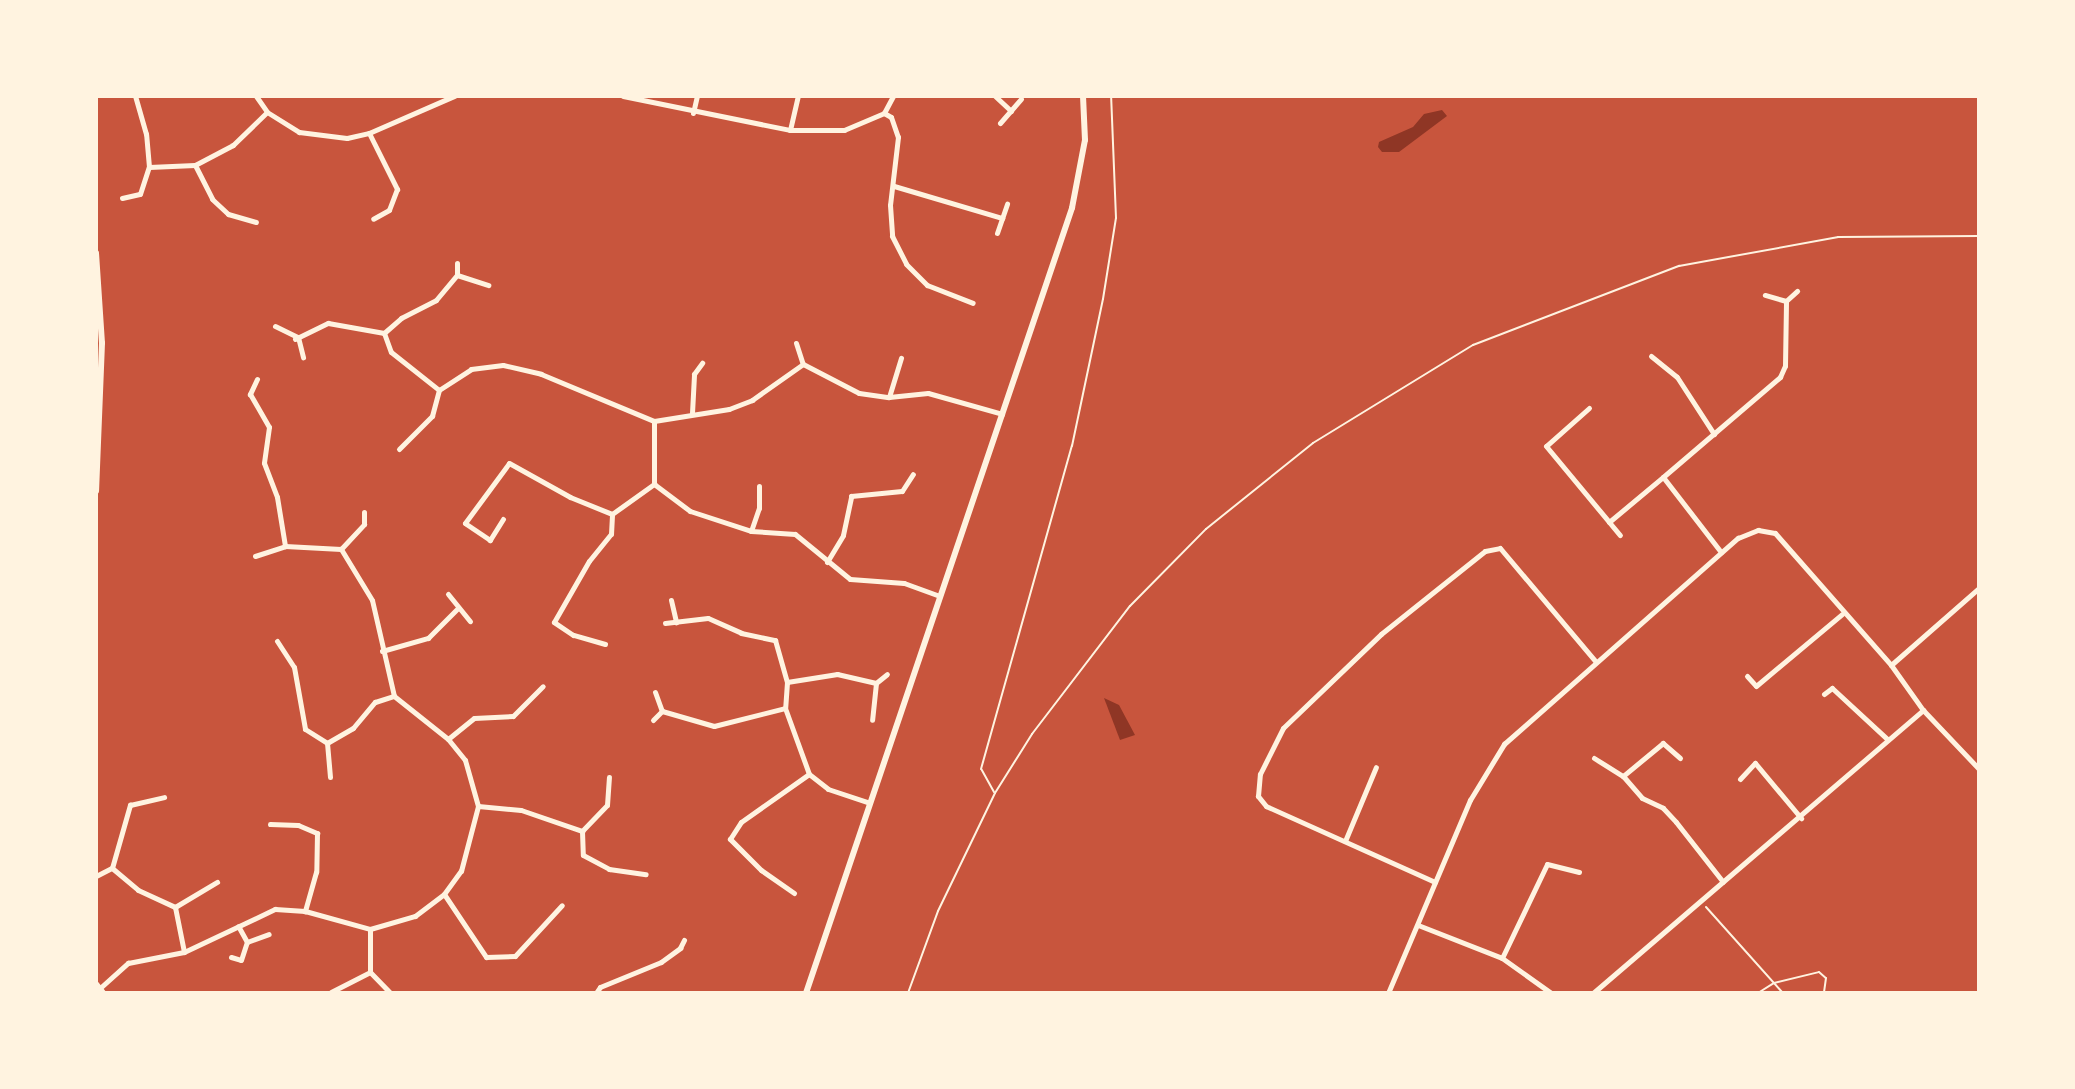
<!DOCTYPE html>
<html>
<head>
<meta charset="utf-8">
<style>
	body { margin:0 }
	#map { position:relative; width:2075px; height:1089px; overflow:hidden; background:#c8553d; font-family:"Noto Sans",sans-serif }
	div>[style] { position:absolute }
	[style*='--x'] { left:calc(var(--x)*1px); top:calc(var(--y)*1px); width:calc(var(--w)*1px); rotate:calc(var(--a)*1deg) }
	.water>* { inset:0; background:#8f3625 }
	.path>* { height:2px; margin:-1px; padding:0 1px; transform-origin:1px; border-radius:1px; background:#fff3e0 }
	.minor>* { height:5px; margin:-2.5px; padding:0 2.5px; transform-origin:2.5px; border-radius:2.5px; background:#fff3e0 }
	.tertiary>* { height:6px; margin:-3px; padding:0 3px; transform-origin:3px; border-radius:3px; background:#fff3e0 }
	span { translate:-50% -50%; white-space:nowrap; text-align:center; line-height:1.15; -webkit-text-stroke:7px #fff3e0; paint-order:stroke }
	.frame { position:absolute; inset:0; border:98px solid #fff3e0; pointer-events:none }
</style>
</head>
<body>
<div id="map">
	<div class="water">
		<i style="clip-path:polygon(1442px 110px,1447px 116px,1399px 152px,1382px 152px,1378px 147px,1379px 142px,1413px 127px,1424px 114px)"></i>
		<i style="clip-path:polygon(1104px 698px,1119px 705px,1135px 735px,1120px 740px)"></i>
	</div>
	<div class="path">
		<i style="--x:994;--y:792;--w:26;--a:-119"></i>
		<i style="--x:981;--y:769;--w:336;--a:-74.3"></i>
		<i style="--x:1072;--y:446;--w:150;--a:-78.1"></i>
		<i style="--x:1103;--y:299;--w:82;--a:-80.9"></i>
		<i style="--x:1116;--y:218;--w:122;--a:-92.3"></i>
		<i style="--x:1706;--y:907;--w:115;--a:48.2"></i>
		<i style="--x:908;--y:993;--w:87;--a:-69.9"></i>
		<i style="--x:938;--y:911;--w:131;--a:-64.2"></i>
		<i style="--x:995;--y:793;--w:70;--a:-57.9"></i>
		<i style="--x:1032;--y:734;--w:161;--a:-52.6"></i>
		<i style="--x:1130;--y:606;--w:108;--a:-45.4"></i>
		<i style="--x:1206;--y:529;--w:137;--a:-38.8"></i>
		<i style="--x:1313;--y:443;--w:188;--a:-31.5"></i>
		<i style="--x:1473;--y:345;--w:221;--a:-21"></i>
		<i style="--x:1679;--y:266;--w:162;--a:-10.3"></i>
		<i style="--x:1838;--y:237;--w:141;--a:-0.4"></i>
		<i style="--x:1758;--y:993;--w:19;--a:-32"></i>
		<i style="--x:1774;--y:983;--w:46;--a:-13.7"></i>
		<i style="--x:1819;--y:972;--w:9;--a:41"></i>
		<i style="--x:1826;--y:978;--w:15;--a:98"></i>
	</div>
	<div class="minor">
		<i style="--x:256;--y:96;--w:19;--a:55"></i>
		<i style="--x:267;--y:112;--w:38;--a:32"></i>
		<i style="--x:299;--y:132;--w:48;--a:7.1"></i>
		<i style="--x:347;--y:138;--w:23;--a:-13"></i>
		<i style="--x:369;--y:133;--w:93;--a:-23.5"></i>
		<i style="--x:623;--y:96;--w:170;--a:11.5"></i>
		<i style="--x:790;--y:130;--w:54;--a:0"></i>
		<i style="--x:844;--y:130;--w:43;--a:-23"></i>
		<i style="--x:884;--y:113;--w:19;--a:-62"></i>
		<i style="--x:995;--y:96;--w:22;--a:43"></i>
		<i style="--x:693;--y:113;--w:17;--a:-77"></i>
		<i style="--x:884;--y:113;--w:8;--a:30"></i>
		<i style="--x:891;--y:117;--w:21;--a:71"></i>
		<i style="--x:898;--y:137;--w:68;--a:96.7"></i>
		<i style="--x:890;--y:205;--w:31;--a:86"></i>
		<i style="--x:892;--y:236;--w:31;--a:63"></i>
		<i style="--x:906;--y:264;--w:30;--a:45"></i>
		<i style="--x:927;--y:285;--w:49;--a:21.4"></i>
		<i style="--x:1000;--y:123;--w:32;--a:-49"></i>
		<i style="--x:790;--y:130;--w:35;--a:-77"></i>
		<i style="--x:369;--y:133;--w:63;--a:63.4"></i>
		<i style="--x:397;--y:189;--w:22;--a:111"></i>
		<i style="--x:389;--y:210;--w:18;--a:151"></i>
		<i style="--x:195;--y:165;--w:38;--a:63"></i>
		<i style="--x:212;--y:199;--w:22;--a:43"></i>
		<i style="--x:228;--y:214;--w:29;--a:16"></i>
		<i style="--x:149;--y:167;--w:46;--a:-2.5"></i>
		<i style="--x:195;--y:165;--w:43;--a:-27.8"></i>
		<i style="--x:233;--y:145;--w:47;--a:-44.1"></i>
		<i style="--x:894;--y:186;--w:113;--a:16.5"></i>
		<i style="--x:122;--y:198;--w:18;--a:-13"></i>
		<i style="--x:140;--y:194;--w:28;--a:-72"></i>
		<i style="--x:149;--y:167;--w:33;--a:-95"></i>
		<i style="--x:146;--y:134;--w:40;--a:-106"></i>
		<i style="--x:997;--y:233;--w:31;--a:-71"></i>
		<i style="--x:457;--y:275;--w:12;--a:-90"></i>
		<i style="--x:1786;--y:301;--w:15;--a:-42"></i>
		<i style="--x:275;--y:326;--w:25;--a:26"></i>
		<i style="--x:298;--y:337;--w:21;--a:76"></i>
		<i style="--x:384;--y:333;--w:23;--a:-41"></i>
		<i style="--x:401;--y:318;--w:39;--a:-27"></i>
		<i style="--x:436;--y:300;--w:33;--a:-50"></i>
		<i style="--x:457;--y:275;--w:33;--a:18"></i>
		<i style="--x:295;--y:339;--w:37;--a:-26"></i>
		<i style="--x:328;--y:323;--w:57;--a:10.1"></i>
		<i style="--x:384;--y:333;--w:20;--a:70"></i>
		<i style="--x:391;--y:352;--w:61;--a:38.4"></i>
		<i style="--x:796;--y:343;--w:22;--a:72"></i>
		<i style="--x:1651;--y:356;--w:33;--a:39"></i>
		<i style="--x:1677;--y:377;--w:68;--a:57"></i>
		<i style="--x:257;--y:379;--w:17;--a:115"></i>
		<i style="--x:250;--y:394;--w:38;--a:60"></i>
		<i style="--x:269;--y:427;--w:36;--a:98"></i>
		<i style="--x:264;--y:463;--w:36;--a:69"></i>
		<i style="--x:277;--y:497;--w:50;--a:80.7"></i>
		<i style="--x:889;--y:397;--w:41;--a:-72.9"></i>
		<i style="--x:1589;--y:408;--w:57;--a:138.5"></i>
		<i style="--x:1546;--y:446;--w:99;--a:50.3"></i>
		<i style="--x:1609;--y:522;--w:70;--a:-39.8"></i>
		<i style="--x:1663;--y:477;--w:95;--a:52.3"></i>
		<i style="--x:692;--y:413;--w:39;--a:-87"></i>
		<i style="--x:694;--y:374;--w:14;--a:-54"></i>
		<i style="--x:654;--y:421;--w:63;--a:90"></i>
		<i style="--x:654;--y:484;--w:45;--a:36.9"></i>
		<i style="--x:690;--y:511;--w:64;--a:18.2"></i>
		<i style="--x:751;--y:531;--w:44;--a:3.9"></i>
		<i style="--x:795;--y:534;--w:71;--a:39.3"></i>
		<i style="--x:850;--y:579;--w:54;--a:4.2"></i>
		<i style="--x:904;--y:583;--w:38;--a:20"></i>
		<i style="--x:399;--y:449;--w:47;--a:-45"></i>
		<i style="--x:432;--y:416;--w:27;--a:-75"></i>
		<i style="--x:439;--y:390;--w:38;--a:-33"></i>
		<i style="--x:471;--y:369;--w:32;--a:-7"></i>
		<i style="--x:503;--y:365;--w:39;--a:13"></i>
		<i style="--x:541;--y:374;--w:122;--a:22.6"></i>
		<i style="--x:654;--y:421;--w:76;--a:-9.1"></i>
		<i style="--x:729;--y:409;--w:25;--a:-21"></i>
		<i style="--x:752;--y:400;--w:62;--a:-35.2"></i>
		<i style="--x:803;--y:364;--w:63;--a:27.4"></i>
		<i style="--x:859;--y:393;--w:30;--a:8"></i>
		<i style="--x:889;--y:397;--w:39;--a:-6"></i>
		<i style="--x:928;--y:393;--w:77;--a:15.8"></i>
		<i style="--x:1663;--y:477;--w:154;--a:-40.5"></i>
		<i style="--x:1780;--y:377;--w:12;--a:-66"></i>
		<i style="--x:1785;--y:366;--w:65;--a:-89.1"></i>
		<i style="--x:1786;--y:301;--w:22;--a:-164"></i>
		<i style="--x:503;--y:519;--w:25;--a:122"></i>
		<i style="--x:490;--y:540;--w:30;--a:-146"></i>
		<i style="--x:465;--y:523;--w:74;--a:-53.7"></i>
		<i style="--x:509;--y:463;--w:70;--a:29.1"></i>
		<i style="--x:570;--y:497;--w:45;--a:22"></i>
		<i style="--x:612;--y:514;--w:52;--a:-35.5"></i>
		<i style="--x:1609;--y:522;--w:17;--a:50"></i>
		<i style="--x:751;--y:531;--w:24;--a:-71"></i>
		<i style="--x:759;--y:508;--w:22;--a:-90"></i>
		<i style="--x:341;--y:549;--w:34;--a:-47"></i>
		<i style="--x:364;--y:524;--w:12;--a:-90"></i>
		<i style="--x:255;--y:556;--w:32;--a:-18"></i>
		<i style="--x:285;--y:546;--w:56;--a:3.1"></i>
		<i style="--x:827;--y:562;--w:31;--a:-59"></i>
		<i style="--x:843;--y:535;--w:40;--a:-78"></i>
		<i style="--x:851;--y:496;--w:51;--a:-5.6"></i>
		<i style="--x:902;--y:491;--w:20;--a:-57"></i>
		<i style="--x:448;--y:594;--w:35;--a:51"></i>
		<i style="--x:671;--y:600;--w:23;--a:77"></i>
		<i style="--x:665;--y:623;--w:43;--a:-6.6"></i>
		<i style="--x:708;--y:618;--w:36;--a:24"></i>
		<i style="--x:741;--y:633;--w:35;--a:12"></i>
		<i style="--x:775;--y:640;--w:44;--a:74.1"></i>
		<i style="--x:787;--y:682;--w:26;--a:94"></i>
		<i style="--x:785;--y:708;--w:70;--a:70"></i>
		<i style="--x:809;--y:774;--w:24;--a:38"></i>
		<i style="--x:828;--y:789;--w:44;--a:18.4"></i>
		<i style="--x:277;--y:641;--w:31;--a:57"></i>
		<i style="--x:294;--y:667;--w:63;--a:79.9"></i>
		<i style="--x:305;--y:729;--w:26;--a:32"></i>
		<i style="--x:605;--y:644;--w:33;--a:-164"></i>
		<i style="--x:573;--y:635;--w:23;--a:-146"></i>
		<i style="--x:554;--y:622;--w:70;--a:-60.2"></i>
		<i style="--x:589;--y:561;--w:35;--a:-51"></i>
		<i style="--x:611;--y:534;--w:20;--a:-87"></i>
		<i style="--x:382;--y:651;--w:48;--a:-15.8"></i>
		<i style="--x:428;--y:638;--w:42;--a:-45"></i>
		<i style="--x:1891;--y:665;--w:117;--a:-41.2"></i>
		<i style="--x:1747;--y:676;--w:13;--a:48"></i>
		<i style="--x:1756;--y:686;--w:112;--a:-39.9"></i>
		<i style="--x:787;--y:682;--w:51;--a:-9.1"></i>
		<i style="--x:837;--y:674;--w:40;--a:13"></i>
		<i style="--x:876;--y:683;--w:37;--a:96"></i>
		<i style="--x:876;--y:683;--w:14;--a:-39"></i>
		<i style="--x:655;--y:692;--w:20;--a:70"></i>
		<i style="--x:1824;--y:694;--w:10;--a:-37"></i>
		<i style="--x:1832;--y:688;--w:75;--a:42.8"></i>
		<i style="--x:653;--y:720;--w:13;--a:-45"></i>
		<i style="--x:662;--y:711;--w:54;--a:16.1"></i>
		<i style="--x:714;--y:726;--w:73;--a:-14.2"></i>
		<i style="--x:448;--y:739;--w:33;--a:-39"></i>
		<i style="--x:474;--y:718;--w:39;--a:-3"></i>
		<i style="--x:513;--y:716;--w:42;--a:-45"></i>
		<i style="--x:1594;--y:758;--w:34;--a:32"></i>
		<i style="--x:1680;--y:758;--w:23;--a:-139"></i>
		<i style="--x:1663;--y:743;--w:52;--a:140.5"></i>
		<i style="--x:1623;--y:776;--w:29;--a:49"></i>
		<i style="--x:1642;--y:798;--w:23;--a:25"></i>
		<i style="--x:1663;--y:808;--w:19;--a:47"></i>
		<i style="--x:1676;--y:822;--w:76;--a:51.9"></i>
		<i style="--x:330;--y:777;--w:34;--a:-95"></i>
		<i style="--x:327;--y:743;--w:30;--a:-30"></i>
		<i style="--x:353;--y:728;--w:34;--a:-50"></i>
		<i style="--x:375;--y:702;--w:20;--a:-18"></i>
		<i style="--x:1740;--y:779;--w:22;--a:-47"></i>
		<i style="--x:1755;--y:763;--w:72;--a:50.1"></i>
		<i style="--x:478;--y:806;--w:43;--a:5.3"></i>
		<i style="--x:521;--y:810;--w:65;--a:19"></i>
		<i style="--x:582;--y:831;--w:36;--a:-46"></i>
		<i style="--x:607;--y:805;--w:28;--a:-86"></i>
		<i style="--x:270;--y:824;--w:28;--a:2"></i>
		<i style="--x:298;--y:825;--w:21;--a:23"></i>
		<i style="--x:317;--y:833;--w:39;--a:91"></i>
		<i style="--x:316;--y:872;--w:41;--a:105.8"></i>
		<i style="--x:582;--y:831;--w:24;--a:88"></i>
		<i style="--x:583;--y:855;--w:30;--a:28"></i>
		<i style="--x:609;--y:869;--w:37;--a:8"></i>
		<i style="--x:1345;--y:841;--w:80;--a:-67.3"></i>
		<i style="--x:112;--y:868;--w:66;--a:-74.1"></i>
		<i style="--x:130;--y:805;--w:35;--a:-13"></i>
		<i style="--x:96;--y:876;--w:18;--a:-27"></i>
		<i style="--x:112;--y:868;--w:34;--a:40"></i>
		<i style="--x:138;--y:890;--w:41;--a:24.7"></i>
		<i style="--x:175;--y:907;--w:46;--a:78.7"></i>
		<i style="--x:1435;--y:882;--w:185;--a:-155.8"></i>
		<i style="--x:1266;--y:806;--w:13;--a:-129"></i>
		<i style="--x:1258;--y:796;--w:22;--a:-85"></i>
		<i style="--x:1260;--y:774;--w:51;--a:-63.4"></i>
		<i style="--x:1283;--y:728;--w:136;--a:-43.8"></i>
		<i style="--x:1381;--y:634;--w:133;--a:-38.6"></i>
		<i style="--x:1485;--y:551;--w:15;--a:-11"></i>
		<i style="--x:1500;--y:548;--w:148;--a:49.9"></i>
		<i style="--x:794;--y:893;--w:40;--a:-145.1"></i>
		<i style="--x:761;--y:870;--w:44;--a:-135"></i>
		<i style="--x:730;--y:839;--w:20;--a:-57"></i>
		<i style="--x:741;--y:822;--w:83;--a:-35.2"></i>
		<i style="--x:444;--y:894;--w:76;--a:56.3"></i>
		<i style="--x:486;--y:957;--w:29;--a:-2"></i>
		<i style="--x:515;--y:956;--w:69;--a:-47.3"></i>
		<i style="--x:175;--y:907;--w:49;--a:-30.8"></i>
		<i style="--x:1418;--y:925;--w:90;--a:21.4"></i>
		<i style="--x:1502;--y:958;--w:60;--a:35.5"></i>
		<i style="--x:370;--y:929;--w:43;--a:90"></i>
		<i style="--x:370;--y:972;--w:29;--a:46"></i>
		<i style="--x:247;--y:942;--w:23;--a:-20"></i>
		<i style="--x:231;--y:957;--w:10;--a:17"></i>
		<i style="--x:241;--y:960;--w:19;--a:-72"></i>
		<i style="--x:247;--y:942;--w:18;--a:-119"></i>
		<i style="--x:1502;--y:958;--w:104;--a:-64.4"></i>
		<i style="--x:1547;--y:864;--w:33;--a:14"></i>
		<i style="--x:100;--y:988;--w:38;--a:-42"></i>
		<i style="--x:128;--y:963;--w:57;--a:-11.1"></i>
		<i style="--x:184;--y:952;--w:101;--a:-25.3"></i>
		<i style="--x:275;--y:909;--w:30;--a:4"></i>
		<i style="--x:305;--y:911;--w:67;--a:15.5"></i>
		<i style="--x:370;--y:929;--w:47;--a:-16.1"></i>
		<i style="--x:415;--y:916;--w:36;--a:-37"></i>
		<i style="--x:444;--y:894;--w:29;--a:-54"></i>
		<i style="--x:461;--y:871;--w:67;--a:-75.3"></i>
		<i style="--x:478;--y:806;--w:48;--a:-105.8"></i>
		<i style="--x:465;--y:760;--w:27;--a:-129"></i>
		<i style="--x:448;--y:739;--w:69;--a:-141.5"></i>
		<i style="--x:394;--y:696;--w:98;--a:-102.9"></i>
		<i style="--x:372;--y:600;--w:60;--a:-121.3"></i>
		<i style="--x:331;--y:992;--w:44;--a:-27.1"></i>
		<i style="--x:596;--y:993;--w:7;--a:-56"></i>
		<i style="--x:600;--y:987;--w:66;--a:-22.3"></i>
		<i style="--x:661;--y:962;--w:24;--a:-36"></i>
		<i style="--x:680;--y:948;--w:9;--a:-63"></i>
		<i style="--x:1388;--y:993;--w:210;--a:-67"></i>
		<i style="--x:1470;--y:800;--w:66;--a:-58.7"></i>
		<i style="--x:1504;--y:744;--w:312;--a:-41.4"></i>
		<i style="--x:1738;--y:538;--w:22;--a:-22"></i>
		<i style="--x:1758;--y:530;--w:17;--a:10"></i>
		<i style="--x:1775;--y:533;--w:176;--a:48.7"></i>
		<i style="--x:1891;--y:665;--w:55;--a:54.6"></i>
		<i style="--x:1923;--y:710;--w:81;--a:46.5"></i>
		<i style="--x:1593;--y:993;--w:435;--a:-40.6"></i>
	</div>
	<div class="tertiary">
		<i style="--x:96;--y:253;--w:90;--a:86.2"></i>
		<i style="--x:102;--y:343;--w:148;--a:92.3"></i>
		<i style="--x:96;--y:984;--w:11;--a:52"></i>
		<i style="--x:806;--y:993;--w:829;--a:-71.28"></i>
		<i style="--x:1072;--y:208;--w:69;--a:-79.2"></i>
		<i style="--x:1085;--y:140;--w:44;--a:-92.6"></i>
	</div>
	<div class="frame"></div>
</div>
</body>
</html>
